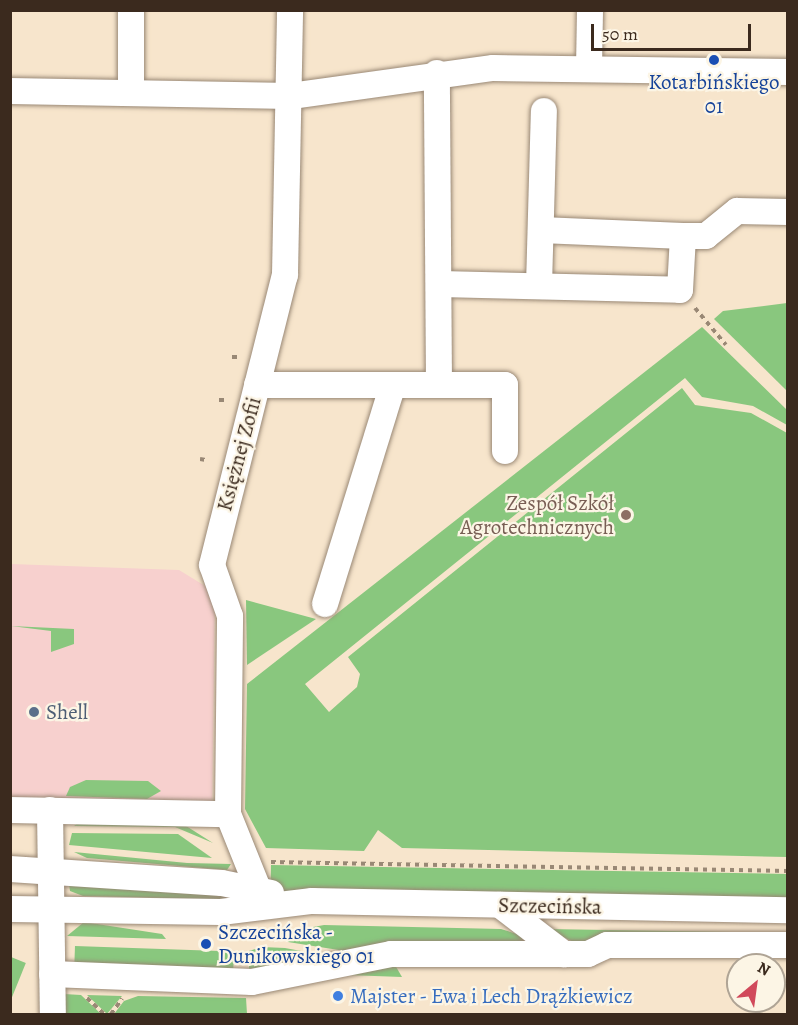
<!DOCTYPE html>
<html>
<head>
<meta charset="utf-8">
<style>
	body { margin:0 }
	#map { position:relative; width:798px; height:1025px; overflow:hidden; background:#f7e5cc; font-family:Alegreya,serif }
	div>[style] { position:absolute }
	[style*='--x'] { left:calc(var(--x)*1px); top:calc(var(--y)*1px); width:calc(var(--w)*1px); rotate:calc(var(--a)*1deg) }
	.built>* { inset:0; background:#f7d0ce }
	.green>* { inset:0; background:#89c77e; transform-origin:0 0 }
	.path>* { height:4px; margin-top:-2px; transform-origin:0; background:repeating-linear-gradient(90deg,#998875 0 4.5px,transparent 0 9px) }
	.roads { filter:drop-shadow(0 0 2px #998875) drop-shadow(0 0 2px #998875) }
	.minor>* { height:26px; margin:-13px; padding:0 13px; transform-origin:13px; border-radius:13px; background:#fff }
	.dots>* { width:16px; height:16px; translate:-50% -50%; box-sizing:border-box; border:3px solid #fcf5e5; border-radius:50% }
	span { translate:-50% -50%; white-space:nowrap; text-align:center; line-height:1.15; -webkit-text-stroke:4.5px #fcf5e5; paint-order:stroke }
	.transit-label { font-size:21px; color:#164399 }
	.left { translate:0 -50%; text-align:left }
	.street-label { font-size:21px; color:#3b2a1e }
	.education-label { font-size:21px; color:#785e54 }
	.right { translate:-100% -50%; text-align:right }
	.service-label { font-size:21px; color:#4e5e75 }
	.shop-label { font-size:21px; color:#366cbe }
	.frame { position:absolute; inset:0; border:12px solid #3b2a1e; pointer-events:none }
	.north { position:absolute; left:726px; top:953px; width:60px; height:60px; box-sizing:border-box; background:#fcf5e5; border:2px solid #afa495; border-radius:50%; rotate:29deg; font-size:16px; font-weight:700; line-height:24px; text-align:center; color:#3b2a1e }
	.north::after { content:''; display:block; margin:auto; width:21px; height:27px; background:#d1495b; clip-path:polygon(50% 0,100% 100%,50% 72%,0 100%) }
	.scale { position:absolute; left:591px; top:24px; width:160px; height:27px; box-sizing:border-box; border:3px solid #3b2a1e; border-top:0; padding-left:8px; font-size:18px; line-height:21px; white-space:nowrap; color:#3b2a1e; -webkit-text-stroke:4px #fcf5e5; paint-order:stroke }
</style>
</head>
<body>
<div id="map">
	<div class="built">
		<i style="clip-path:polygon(11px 564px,179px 570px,215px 592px,212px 821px,11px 819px)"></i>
	</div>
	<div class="green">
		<i style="clip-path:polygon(787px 303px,788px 303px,787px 391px,714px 319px,723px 311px)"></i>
		<i style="clip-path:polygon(702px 327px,787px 410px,787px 425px,753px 406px,702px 397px,685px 378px,305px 684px,329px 712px,357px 687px,360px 674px,348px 657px,682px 388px,695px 405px,751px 413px,787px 433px,787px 857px,402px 848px,378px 830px,364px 851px,266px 848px,245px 809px,247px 684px)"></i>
		<i style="clip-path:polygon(246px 600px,316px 619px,247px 665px)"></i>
		<i style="clip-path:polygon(11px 626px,74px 629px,74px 644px,51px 652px,51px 631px)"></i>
		<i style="clip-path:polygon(86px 780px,148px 781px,161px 791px,147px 799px,66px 796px,70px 787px)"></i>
		<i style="clip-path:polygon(78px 823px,183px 824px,213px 843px,175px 827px,74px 826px)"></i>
		<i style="clip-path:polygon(72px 833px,178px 834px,212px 858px,69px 845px)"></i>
		<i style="clip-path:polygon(74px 852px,187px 863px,231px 864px,227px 870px,87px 858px)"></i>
		<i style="left:271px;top:865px;width:516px;height:40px;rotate:1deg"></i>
		<i style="clip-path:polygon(69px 884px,250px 898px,251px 900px,83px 896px,70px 891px)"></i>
		<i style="clip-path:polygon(84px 922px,162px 934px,166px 939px,67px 936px)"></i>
		<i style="clip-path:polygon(324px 925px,501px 929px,539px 941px,345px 951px,288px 942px,281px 933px)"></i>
		<i style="clip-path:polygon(546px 929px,787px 933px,576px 943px)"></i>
		<i style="left:75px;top:946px;width:159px;height:18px;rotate:2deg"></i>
		<i style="clip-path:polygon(262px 947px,285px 948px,328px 956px,249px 969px,249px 951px)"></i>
		<i style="left:11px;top:957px;width:16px;height:57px;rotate:22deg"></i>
		<i style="clip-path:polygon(395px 965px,402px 977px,347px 975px)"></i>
		<i style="clip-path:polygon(64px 994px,81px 995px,101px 1014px,62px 1014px)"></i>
		<i style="clip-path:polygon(87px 995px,122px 996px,107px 1014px)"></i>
		<i style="clip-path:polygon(138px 996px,246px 998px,247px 1014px,114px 1014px,124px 1001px)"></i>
	</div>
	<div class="path">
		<i style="--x:695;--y:308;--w:48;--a:50"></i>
		<i style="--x:232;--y:357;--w:6;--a:0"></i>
		<i style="--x:219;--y:400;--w:6;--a:0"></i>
		<i style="--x:200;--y:459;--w:6;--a:9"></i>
		<i style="--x:271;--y:862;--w:517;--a:1"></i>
		<i style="--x:87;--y:998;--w:23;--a:43"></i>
		<i style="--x:111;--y:1014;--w:19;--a:-54"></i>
	</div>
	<div class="roads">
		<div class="minor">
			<i style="--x:589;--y:68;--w:58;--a:-89"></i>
			<i style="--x:10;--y:91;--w:281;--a:1"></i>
			<i style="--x:291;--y:96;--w:204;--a:-7.9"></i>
			<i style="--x:493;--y:68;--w:295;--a:0.8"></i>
			<i style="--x:131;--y:93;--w:83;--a:-90"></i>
			<i style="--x:541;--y:230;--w:142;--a:2.4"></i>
			<i style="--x:440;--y:284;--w:240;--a:1.4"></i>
			<i style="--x:680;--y:290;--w:54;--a:-86.8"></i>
			<i style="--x:683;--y:236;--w:23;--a:0"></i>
			<i style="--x:706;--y:236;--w:40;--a:-39"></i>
			<i style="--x:737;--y:211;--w:51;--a:1.1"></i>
			<i style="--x:539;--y:286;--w:175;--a:-88.4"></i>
			<i style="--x:257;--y:385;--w:182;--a:0"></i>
			<i style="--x:439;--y:385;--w:312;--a:-90.4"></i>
			<i style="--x:439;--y:385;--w:66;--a:0"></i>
			<i style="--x:505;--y:385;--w:66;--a:90"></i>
			<i style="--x:325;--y:604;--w:227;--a:-72.8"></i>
			<i style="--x:10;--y:810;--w:218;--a:1.1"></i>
			<i style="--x:50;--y:810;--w:204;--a:89.2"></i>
			<i style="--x:10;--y:869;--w:212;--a:3.8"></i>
			<i style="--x:222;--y:883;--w:50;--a:11.5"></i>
			<i style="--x:259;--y:891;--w:83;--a:-111.9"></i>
			<i style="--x:228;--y:814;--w:198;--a:-89.4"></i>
			<i style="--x:230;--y:616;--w:54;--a:-109.4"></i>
			<i style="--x:212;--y:565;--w:299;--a:-75.9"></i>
			<i style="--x:285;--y:275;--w:265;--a:-88.9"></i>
			<i style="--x:500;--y:905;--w:81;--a:37.4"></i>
			<i style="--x:10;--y:909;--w:211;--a:0.8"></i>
			<i style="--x:221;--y:912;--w:92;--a:-6.9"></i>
			<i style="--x:312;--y:901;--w:476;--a:1.1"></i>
			<i style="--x:52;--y:974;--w:200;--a:2.3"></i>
			<i style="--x:252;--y:982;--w:142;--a:-11.4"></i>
			<i style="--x:391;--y:954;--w:197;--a:0"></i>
			<i style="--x:588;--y:954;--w:21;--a:-25"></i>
			<i style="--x:607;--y:945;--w:181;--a:0"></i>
		</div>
	</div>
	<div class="dots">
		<i style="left:714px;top:60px;background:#1a4fb4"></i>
		<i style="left:626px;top:515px;background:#8d6e63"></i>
		<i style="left:34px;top:712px;background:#5c6f8a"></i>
		<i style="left:206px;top:944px;background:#1a4fb4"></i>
		<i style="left:338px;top:996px;background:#3f7fe0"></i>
	</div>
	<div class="transit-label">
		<span style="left:714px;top:94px">Kotarbińskiego<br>01</span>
		<span class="left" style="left:218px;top:944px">Szczecińska -<br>Dunikowskiego 01</span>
	</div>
	<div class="street-label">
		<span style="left:239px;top:454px;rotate:-75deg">Księżnej Zofii</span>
		<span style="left:550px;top:906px;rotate:1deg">Szczecińska</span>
	</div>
	<div class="education-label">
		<span class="right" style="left:614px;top:515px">Zespół Szkół<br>Agrotechnicznych</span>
	</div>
	<div class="service-label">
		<span class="left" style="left:46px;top:712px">Shell</span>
	</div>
	<div class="shop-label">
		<span class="left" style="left:350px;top:996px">Majster - Ewa i Lech Drążkiewicz</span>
	</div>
	<div class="frame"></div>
	<div class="north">N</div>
	<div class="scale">50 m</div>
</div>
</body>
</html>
